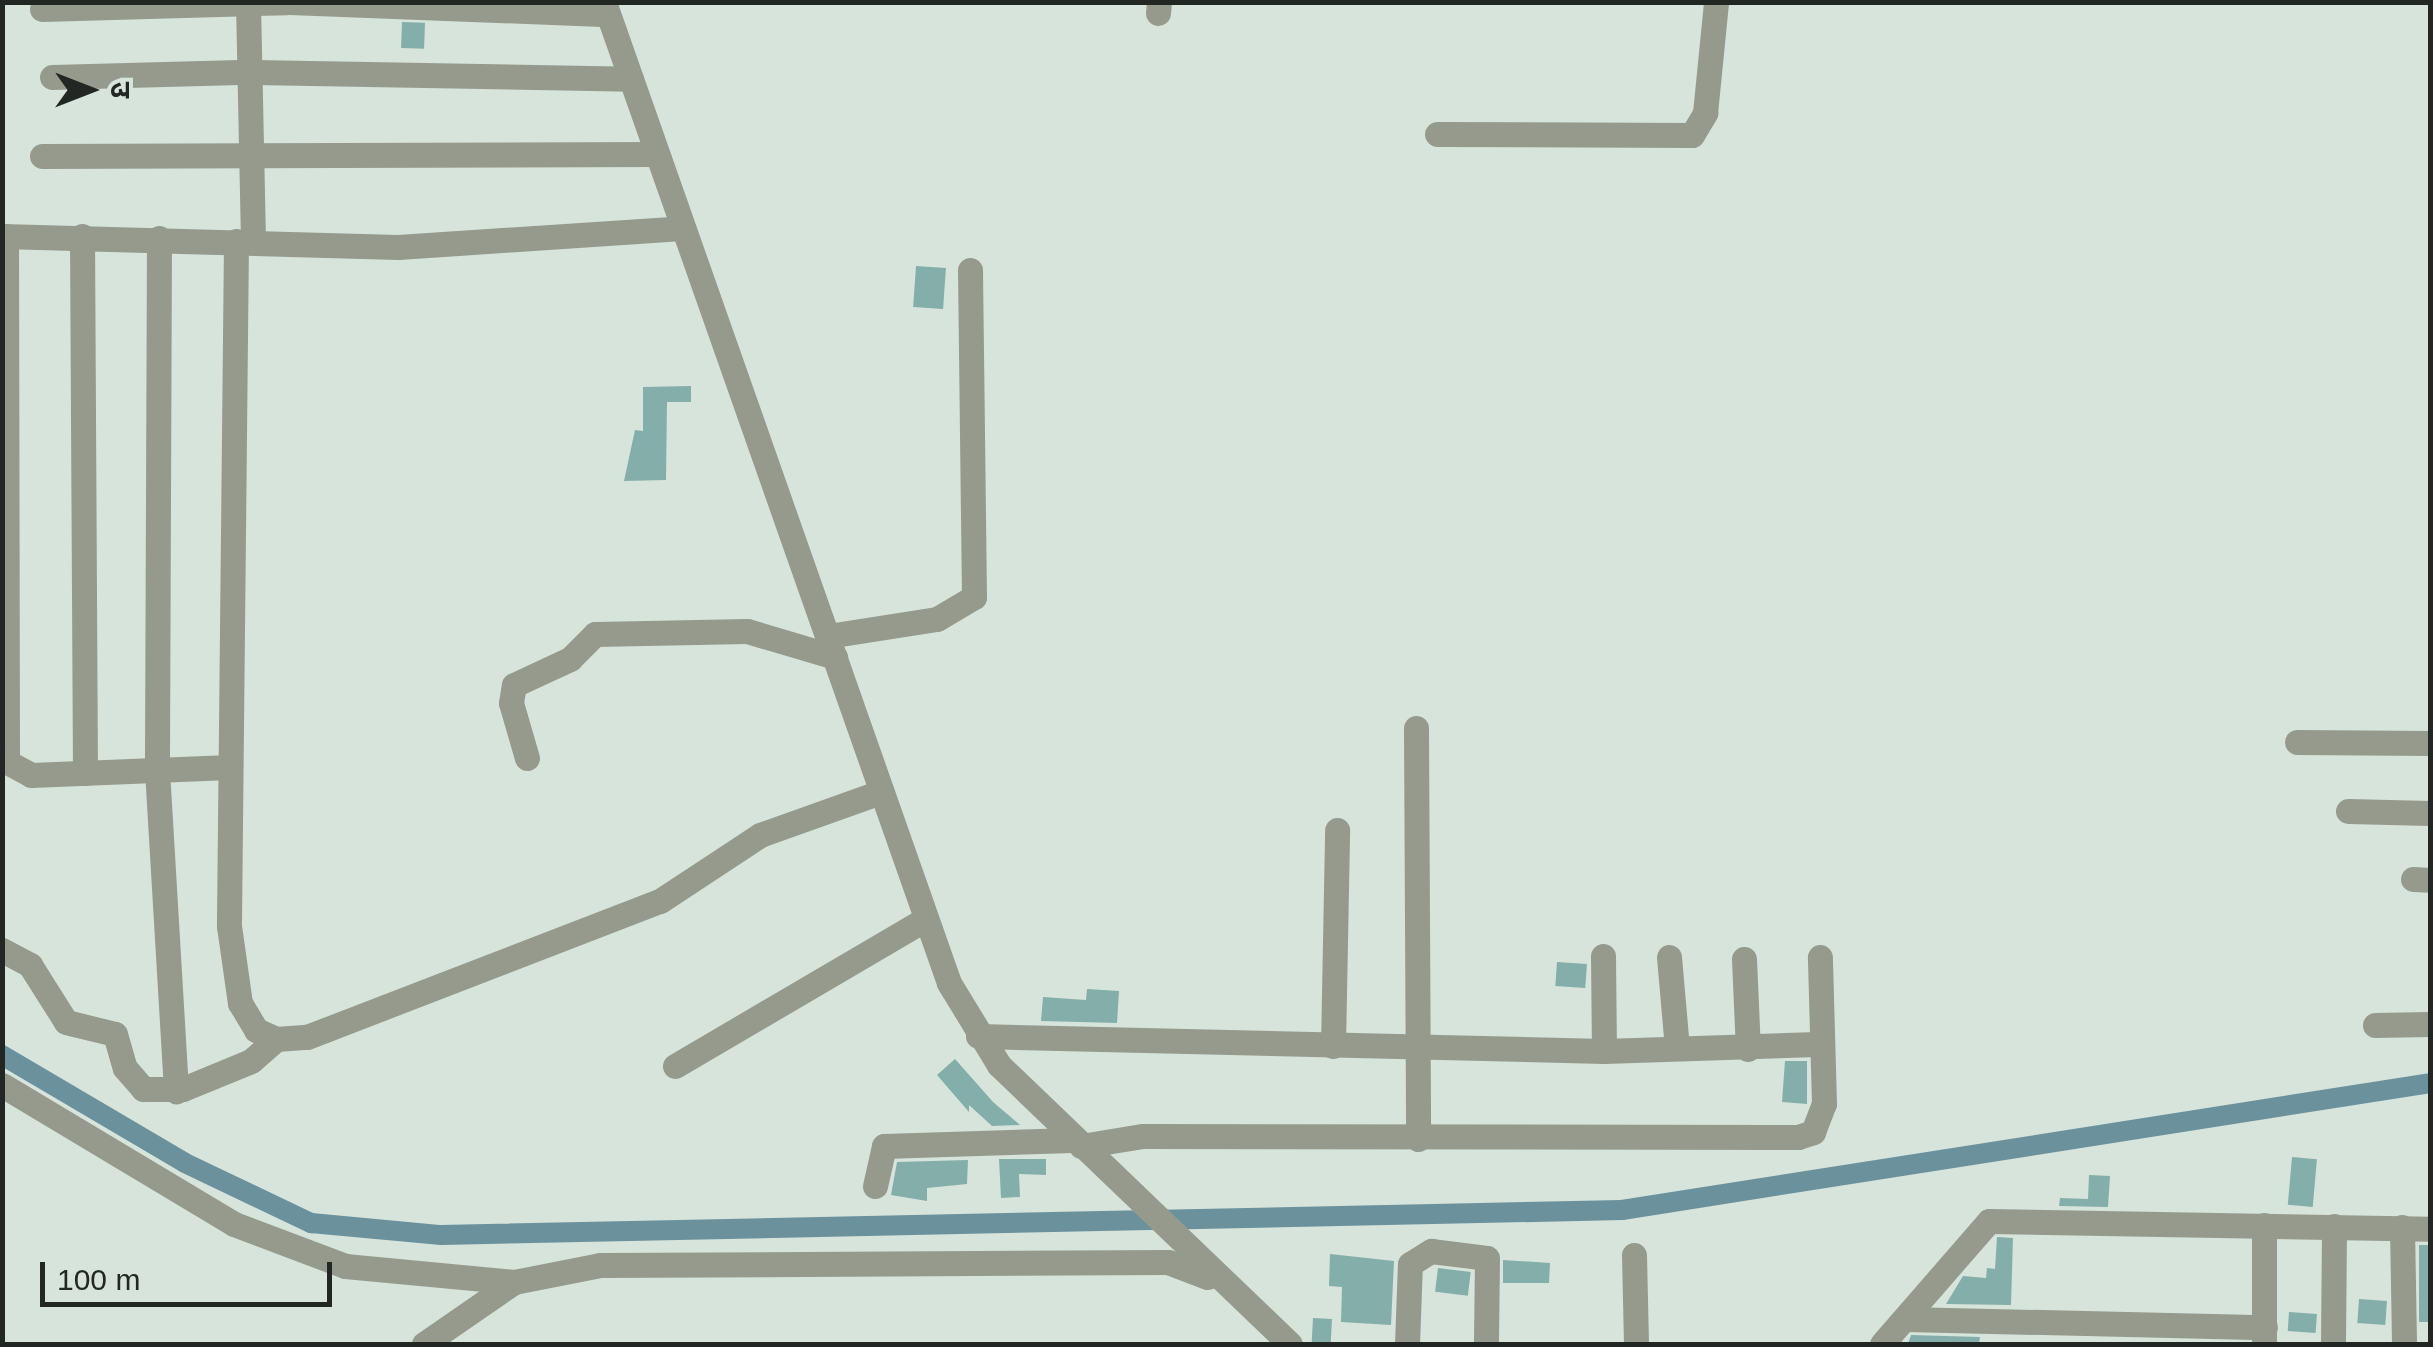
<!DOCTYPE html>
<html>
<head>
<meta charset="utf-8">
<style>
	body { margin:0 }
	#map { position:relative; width:2433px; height:1347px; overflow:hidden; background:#d7e4db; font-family:Arial,"Noto Sans Devanagari",sans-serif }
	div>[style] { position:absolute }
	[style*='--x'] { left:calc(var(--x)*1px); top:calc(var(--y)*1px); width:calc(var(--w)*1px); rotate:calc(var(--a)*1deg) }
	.canal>* { height:20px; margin:-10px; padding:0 10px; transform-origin:10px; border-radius:10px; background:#6b919d }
	.building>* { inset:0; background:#84aea9; transform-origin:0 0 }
	.minor>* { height:25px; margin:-12.5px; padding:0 12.5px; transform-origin:12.5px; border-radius:12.5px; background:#959a8d }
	span { translate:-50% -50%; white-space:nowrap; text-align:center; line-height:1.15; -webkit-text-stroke:10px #d7e4db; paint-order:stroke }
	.frame { position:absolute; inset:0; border:5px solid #232724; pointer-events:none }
	.north { position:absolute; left:40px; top:40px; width:100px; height:100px; -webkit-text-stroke:8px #d7e4db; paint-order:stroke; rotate:90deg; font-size:28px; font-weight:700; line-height:40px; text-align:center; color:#232724 }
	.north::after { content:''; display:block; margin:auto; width:35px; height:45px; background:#232724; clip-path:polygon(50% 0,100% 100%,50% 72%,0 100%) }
	.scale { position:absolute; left:40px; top:1262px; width:292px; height:45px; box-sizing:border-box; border:5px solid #232724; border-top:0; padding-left:12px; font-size:30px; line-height:35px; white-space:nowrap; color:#232724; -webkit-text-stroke:8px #d7e4db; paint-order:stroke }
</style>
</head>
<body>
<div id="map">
	<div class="canal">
		<i style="--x:2;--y:1055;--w:212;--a:30.5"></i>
		<i style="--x:185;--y:1163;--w:140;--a:25.5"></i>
		<i style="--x:311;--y:1223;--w:131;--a:5.3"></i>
		<i style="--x:441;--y:1235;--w:1181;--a:-1.21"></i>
		<i style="--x:1622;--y:1210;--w:818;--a:-8.93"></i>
	</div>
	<div class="building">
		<i style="left:402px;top:22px;width:23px;height:26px;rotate:2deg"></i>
		<i style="left:916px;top:266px;width:30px;height:41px;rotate:4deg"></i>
		<i style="clip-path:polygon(691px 386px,691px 402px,667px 402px,666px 480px,624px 481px,635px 430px,643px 431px,643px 387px)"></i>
		<i style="left:1557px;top:962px;width:30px;height:24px;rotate:4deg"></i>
		<i style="clip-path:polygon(1087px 989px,1119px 991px,1117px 1023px,1041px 1021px,1043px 997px,1086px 1000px)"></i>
		<i style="clip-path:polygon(955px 1059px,993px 1102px,1020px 1125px,992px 1126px,969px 1105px,969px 1112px,937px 1075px)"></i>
		<i style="clip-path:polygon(1785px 1061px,1807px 1061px,1807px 1104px,1782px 1102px)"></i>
		<i style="left:2292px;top:1157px;width:25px;height:48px;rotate:5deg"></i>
		<i style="clip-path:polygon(999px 1159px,1046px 1159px,1046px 1175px,1019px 1174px,1020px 1197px,1001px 1198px)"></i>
		<i style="clip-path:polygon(968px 1160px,967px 1184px,927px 1188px,927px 1201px,891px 1195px,897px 1162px)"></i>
		<i style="clip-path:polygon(2089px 1175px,2110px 1176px,2108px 1207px,2059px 1206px,2060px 1198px,2088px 1199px)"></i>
		<i style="clip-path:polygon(1997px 1237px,2013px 1238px,2011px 1305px,1946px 1304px,1963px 1276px,1986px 1278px,1987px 1268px,1995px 1269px)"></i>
		<i style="left:2419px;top:1245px;width:10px;height:77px"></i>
		<i style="clip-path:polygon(1330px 1254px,1394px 1261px,1391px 1325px,1341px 1322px,1342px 1287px,1329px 1286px)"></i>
		<i style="clip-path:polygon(1503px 1260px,1550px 1263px,1549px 1283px,1503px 1283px)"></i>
		<i style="left:1438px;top:1268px;width:33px;height:24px;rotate:7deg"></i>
		<i style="left:2359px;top:1299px;width:28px;height:24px;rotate:4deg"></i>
		<i style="left:2289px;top:1312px;width:28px;height:19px;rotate:4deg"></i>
		<i style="left:1313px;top:1318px;width:19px;height:26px;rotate:3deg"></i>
		<i style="clip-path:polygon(1911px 1335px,1980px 1337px,1979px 1344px,1908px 1344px)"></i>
	</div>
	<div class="minor">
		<i style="--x:248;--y:2;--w:240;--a:88.8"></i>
		<i style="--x:290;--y:2;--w:318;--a:2.2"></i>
		<i style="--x:604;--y:2;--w:1040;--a:70.62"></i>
		<i style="--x:949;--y:983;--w:96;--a:58.6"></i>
		<i style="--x:999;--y:1065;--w:403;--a:43.8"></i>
		<i style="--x:42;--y:9;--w:245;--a:-1.6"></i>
		<i style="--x:1158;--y:13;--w:11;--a:-85"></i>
		<i style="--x:52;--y:77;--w:197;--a:-1.5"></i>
		<i style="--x:249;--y:72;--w:382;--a:1"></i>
		<i style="--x:1437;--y:134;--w:255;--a:0.2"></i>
		<i style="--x:1692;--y:135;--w:26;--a:-59"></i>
		<i style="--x:1705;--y:113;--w:112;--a:-84.3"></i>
		<i style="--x:42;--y:156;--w:614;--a:-0.19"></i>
		<i style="--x:2;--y:236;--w:396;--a:1.6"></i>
		<i style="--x:398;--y:247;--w:285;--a:-3.8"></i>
		<i style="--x:6;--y:236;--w:526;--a:89.89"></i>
		<i style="--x:7;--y:762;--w:27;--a:28"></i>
		<i style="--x:31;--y:775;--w:199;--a:-2.3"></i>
		<i style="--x:82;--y:236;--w:537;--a:89.68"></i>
		<i style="--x:159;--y:238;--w:532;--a:90.22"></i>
		<i style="--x:157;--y:770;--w:322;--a:86.6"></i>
		<i style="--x:236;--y:241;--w:685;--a:90.59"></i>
		<i style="--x:229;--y:926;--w:78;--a:81.9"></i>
		<i style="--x:240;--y:1003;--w:31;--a:59"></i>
		<i style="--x:256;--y:1030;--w:22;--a:24"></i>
		<i style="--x:276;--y:1039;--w:31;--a:-4"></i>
		<i style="--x:307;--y:1037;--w:378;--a:-21.1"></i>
		<i style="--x:660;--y:901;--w:120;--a:-33.4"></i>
		<i style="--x:760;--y:835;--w:128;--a:-19.6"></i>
		<i style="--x:828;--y:636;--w:110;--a:-8.9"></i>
		<i style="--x:937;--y:619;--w:43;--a:-30.7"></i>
		<i style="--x:974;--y:597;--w:327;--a:-90.7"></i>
		<i style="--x:1416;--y:728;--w:411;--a:89.7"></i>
		<i style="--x:2297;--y:742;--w:133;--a:0.4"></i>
		<i style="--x:527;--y:758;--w:57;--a:-106.2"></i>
		<i style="--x:511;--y:703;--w:18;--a:-81"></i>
		<i style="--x:514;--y:685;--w:62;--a:-24.9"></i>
		<i style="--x:570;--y:659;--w:35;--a:-45"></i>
		<i style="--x:595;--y:634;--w:152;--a:-1.1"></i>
		<i style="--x:747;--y:631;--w:92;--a:16.5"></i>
		<i style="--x:2348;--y:811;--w:82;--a:1.4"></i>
		<i style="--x:2413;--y:879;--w:17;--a:3"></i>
		<i style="--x:2;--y:950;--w:32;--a:28"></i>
		<i style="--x:30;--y:965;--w:67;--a:57.7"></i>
		<i style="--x:66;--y:1022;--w:50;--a:13.8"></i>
		<i style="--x:115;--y:1034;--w:35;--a:74"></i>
		<i style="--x:125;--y:1068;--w:28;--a:49"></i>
		<i style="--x:143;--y:1089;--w:40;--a:0"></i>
		<i style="--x:183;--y:1089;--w:74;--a:-22.4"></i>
		<i style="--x:251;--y:1061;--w:33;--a:-41"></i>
		<i style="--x:1603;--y:956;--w:95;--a:89.4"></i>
		<i style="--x:1669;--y:957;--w:91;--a:85"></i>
		<i style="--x:1744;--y:959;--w:90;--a:87.5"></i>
		<i style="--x:2375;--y:1025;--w:55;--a:-1"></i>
		<i style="--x:978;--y:1036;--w:626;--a:1.37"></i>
		<i style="--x:1604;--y:1051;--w:213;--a:-1.9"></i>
		<i style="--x:1333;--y:1046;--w:216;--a:-88.9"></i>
		<i style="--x:675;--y:1066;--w:289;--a:-30.4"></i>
		<i style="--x:2;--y:1085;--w:270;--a:30.9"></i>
		<i style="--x:234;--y:1224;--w:119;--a:20.7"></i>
		<i style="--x:345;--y:1266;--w:170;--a:5.4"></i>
		<i style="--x:514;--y:1282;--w:88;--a:-11.2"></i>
		<i style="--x:600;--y:1265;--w:568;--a:-0.3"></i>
		<i style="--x:1168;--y:1262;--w:42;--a:21"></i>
		<i style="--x:1081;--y:1146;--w:63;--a:-9.2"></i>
		<i style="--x:1143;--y:1136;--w:655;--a:0.09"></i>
		<i style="--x:1798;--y:1137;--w:16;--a:-18"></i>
		<i style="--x:1813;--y:1132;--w:30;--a:-69"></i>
		<i style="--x:1824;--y:1104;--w:147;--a:-91.6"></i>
		<i style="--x:875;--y:1186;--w:41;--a:-77.3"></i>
		<i style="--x:884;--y:1146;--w:188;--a:-1.8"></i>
		<i style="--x:2264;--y:1225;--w:115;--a:90"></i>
		<i style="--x:2402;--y:1227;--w:117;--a:89"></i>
		<i style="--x:1634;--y:1255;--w:89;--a:88.7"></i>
		<i style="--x:1905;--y:1319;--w:360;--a:1.3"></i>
		<i style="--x:424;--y:1344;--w:109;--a:-34.6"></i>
		<i style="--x:1407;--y:1344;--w:80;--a:-87.9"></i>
		<i style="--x:1410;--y:1264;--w:25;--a:-32"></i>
		<i style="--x:1431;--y:1251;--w:56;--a:7.1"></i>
		<i style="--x:1487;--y:1258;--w:86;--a:90.7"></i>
		<i style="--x:1882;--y:1344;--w:163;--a:-49"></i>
		<i style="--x:1989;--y:1221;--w:441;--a:1"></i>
		<i style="--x:2333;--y:1344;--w:118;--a:-89.5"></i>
	</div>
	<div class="frame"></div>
	<div class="north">उ</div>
	<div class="scale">100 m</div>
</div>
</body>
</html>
